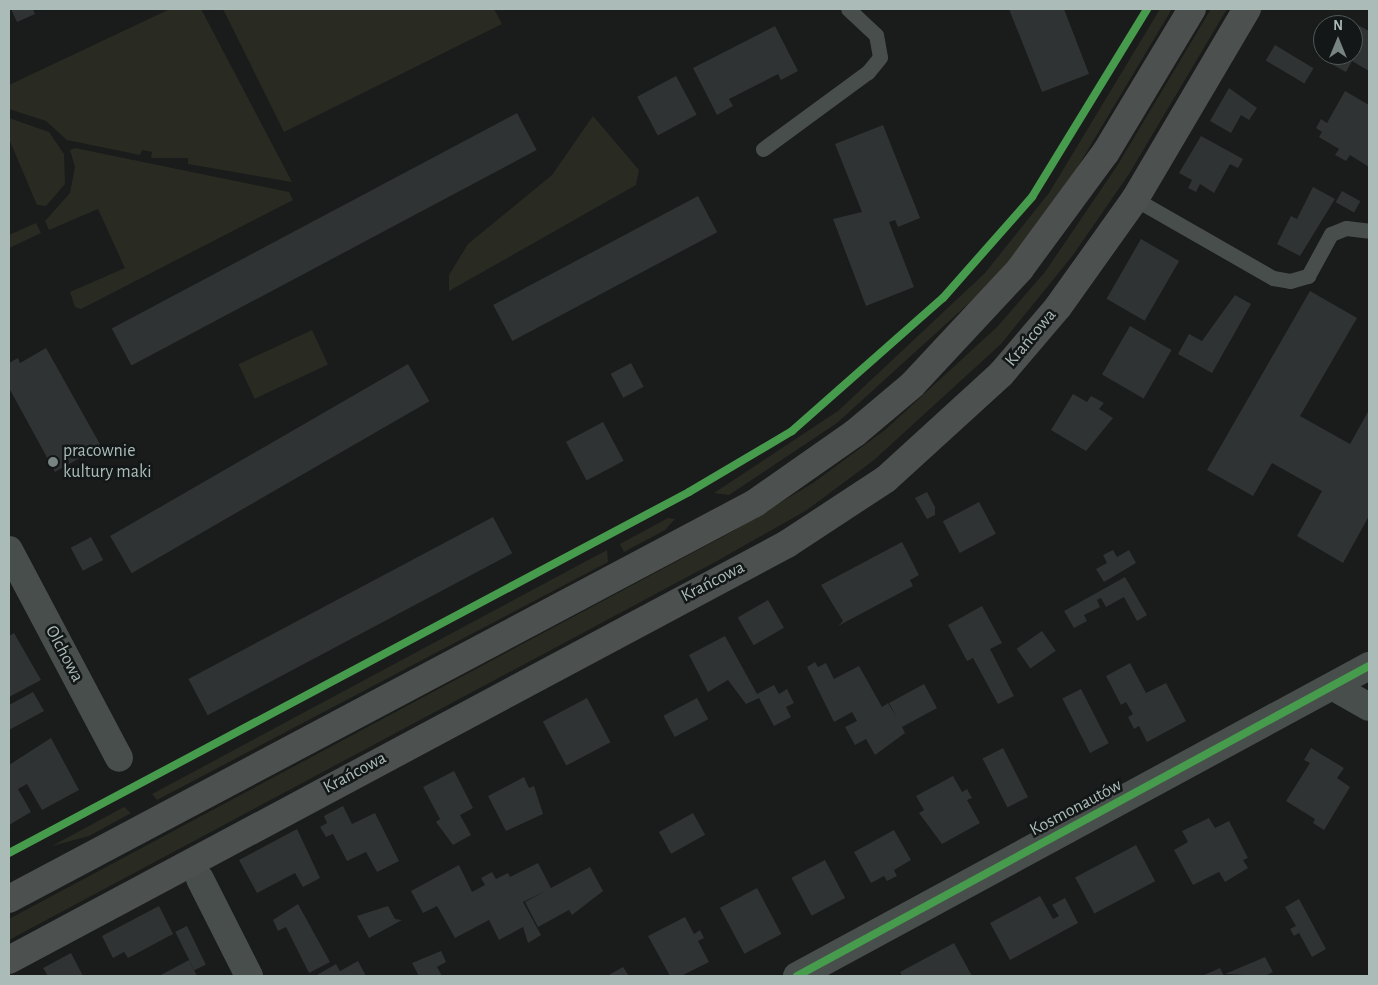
<!DOCTYPE html>
<html>
<head>
<meta charset="utf-8">
<style>
	body { margin:0 }
	#map { position:relative; width:1378px; height:985px; overflow:hidden; background:#1a1b1b; font-family:"Alegreya Sans",sans-serif }
	div>[style] { position:absolute }
	[style*='--x'] { left:calc(var(--x)*1px); top:calc(var(--y)*1px); width:calc(var(--w)*1px); rotate:calc(var(--a)*1deg) }
	.green>* { inset:0; background:#292b22; transform-origin:0 0 }
	.building>* { inset:0; background:#303333; transform-origin:0 0 }
	.lane>* { height:15px; margin:-7.5px; padding:0 7.5px; transform-origin:7.5px; border-radius:7.5px; background:#484e4c }
	.street>* { height:28px; margin:-14px; padding:0 14px; transform-origin:14px; border-radius:14px; background:#484e4c }
	.primary>* { height:28px; margin:-14px; padding:0 14px; transform-origin:14px; border-radius:14px; background:#4c504f }
	.cycleway>* { height:8px; margin:-4px; padding:0 4px; transform-origin:4px; border-radius:4px; background:#469c4c }
	.dots>* { width:14px; height:14px; translate:-50% -50%; box-sizing:border-box; border:2px solid #141717; border-radius:50% }
	span { translate:-50% -50%; white-space:nowrap; text-align:center; line-height:1.15; -webkit-text-stroke:5px #141717; paint-order:stroke }
	.street-label { font-size:18px; color:#abbcb8 }
	.poi-label { font-size:18px; color:#abbcb8 }
	.left { translate:0 -50%; text-align:left }
	.frame { position:absolute; inset:0; border:10px solid #abbcb8; pointer-events:none }
	.north { position:absolute; left:1313px; top:15px; width:50px; height:50px; box-sizing:border-box; background:#141717; border:1px solid #505957; border-radius:50%; rotate:0deg; font-size:14px; font-weight:700; line-height:20px; text-align:center; color:#abbcb8 }
	.north::after { content:''; display:block; margin:auto; width:18px; height:22px; background:#788481; clip-path:polygon(50% 0,100% 100%,50% 72%,0 100%) }
</style>
</head>
<body>
<div id="map">
	<div class="green">
		<i style="clip-path:polygon(170px 9px,201px 9px,292px 182px,188px 164px,188px 158px,151px 158px,152px 152px,142px 150px,140px 155px,67px 140px,46px 121px,9px 109px,9px 85px)"></i>
		<i style="clip-path:polygon(223px 9px,494px 9px,502px 24px,284px 132px)"></i>
		<i style="clip-path:polygon(1160px 9px,1172px 9px,1071px 178px,1013px 257px,979px 294px,837px 423px,729px 495px,714px 493px,838px 411px,985px 273px,1049px 193px)"></i>
		<i style="clip-path:polygon(1211px 9px,1227px 9px,1129px 174px,1073px 255px,1001px 344px,874px 460px,807px 510px,717px 561px,9px 940px,9px 919px,728px 534px,813px 483px,885px 430px,997px 327px,1045px 272px,1117px 166px)"></i>
		<i style="clip-path:polygon(593px 116px,639px 170px,636px 185px,449px 291px,449px 275px,468px 244px,552px 175px)"></i>
		<i style="clip-path:polygon(9px 118px,49px 132px,64px 154px,65px 184px,46px 206px,37px 205px,9px 139px)"></i>
		<i style="clip-path:polygon(75px 148px,289px 192px,293px 200px,81px 309px,75px 307px,70px 292px,125px 268px,98px 209px,49px 230px,45px 221px,70px 193px,75px 167px,70px 150px)"></i>
		<i style="clip-path:polygon(36px 223px,41px 233px,9px 248px,9px 235px)"></i>
		<i style="left:312px;top:330px;width:38px;height:81px;rotate:65deg"></i>
		<i style="clip-path:polygon(668px 518px,675px 519px,665px 530px,624px 552px,620px 544px)"></i>
		<i style="clip-path:polygon(607px 550px,608px 562px,157px 800px,152px 794px)"></i>
		<i style="clip-path:polygon(124px 807px,131px 813px,89px 836px,52px 846px)"></i>
	</div>
	<div class="building">
		<i style="clip-path:polygon(11px 9px,33px 9px,35px 14px,17px 22px)"></i>
		<i style="clip-path:polygon(1009px 9px,1064px 9px,1089px 74px,1042px 92px)"></i>
		<i style="clip-path:polygon(1352px 22px,1369px 31px,1369px 71px,1352px 61px,1346px 72px,1322px 59px,1353px 55px)"></i>
		<i style="clip-path:polygon(775px 26px,798px 71px,781px 80px,778px 74px,729px 99px,733px 106px,717px 115px,693px 68px)"></i>
		<i style="left:1275px;top:45px;width:45px;height:18px;rotate:31deg"></i>
		<i style="left:676px;top:76px;width:44px;height:44px;rotate:62deg"></i>
		<i style="clip-path:polygon(1229px 88px,1257px 108px,1249px 120px,1241px 115px,1231px 133px,1210px 121px)"></i>
		<i style="clip-path:polygon(1345px 91px,1369px 105px,1369px 167px,1350px 155px,1346px 161px,1335px 155px,1339px 149px,1319px 137px,1322px 132px,1316px 128px,1321px 119px,1327px 123px)"></i>
		<i style="left:517px;top:113px;width:42px;height:459px;rotate:62deg"></i>
		<i style="clip-path:polygon(883px 125px,920px 218px,898px 227px,895px 220px,889px 222px,914px 287px,866px 306px,833px 219px,862px 212px,835px 144px)"></i>
		<i style="clip-path:polygon(1201px 136px,1243px 159px,1238px 168px,1230px 164px,1214px 193px,1200px 184px,1196px 192px,1188px 188px,1192px 180px,1179px 173px)"></i>
		<i style="clip-path:polygon(1313px 187px,1335px 199px,1300px 256px,1277px 244px,1291px 216px,1297px 219px)"></i>
		<i style="left:1342px;top:191px;width:21px;height:13px;rotate:29deg"></i>
		<i style="left:698px;top:196px;width:41px;height:232px;rotate:62deg"></i>
		<i style="left:1141px;top:239px;width:44px;height:69px;rotate:30deg"></i>
		<i style="clip-path:polygon(1310px 291px,1357px 318px,1300px 416px,1350px 444px,1369px 410px,1369px 516px,1343px 563px,1297px 536px,1322px 491px,1272px 463px,1253px 496px,1207px 470px)"></i>
		<i style="clip-path:polygon(1235px 295px,1251px 304px,1212px 373px,1178px 354px,1189px 334px,1202px 341px)"></i>
		<i style="left:1130px;top:326px;width:48px;height:56px;rotate:30deg"></i>
		<i style="clip-path:polygon(46px 348px,101px 446px,55px 472px,9px 388px,9px 363px,18px 358px,20px 363px)"></i>
		<i style="left:631px;top:363px;width:27px;height:23px;rotate:62deg"></i>
		<i style="left:408px;top:364px;width:43px;height:344px;rotate:60deg"></i>
		<i style="clip-path:polygon(1073px 394px,1087px 402px,1091px 396px,1104px 403px,1099px 409px,1113px 418px,1086px 451px,1051px 430px)"></i>
		<i style="left:603px;top:422px;width:44px;height:42px;rotate:62deg"></i>
		<i style="clip-path:polygon(927px 492px,935px 507px,935px 515px,927px 519px,915px 498px)"></i>
		<i style="left:979px;top:502px;width:36px;height:41px;rotate:62deg"></i>
		<i style="left:493px;top:517px;width:41px;height:345px;rotate:62deg"></i>
		<i style="left:91px;top:537px;width:26px;height:23px;rotate:62deg"></i>
		<i style="clip-path:polygon(902px 542px,919px 575px,910px 580px,913px 586px,838px 626px,843px 621px,821px 585px)"></i>
		<i style="clip-path:polygon(1113px 550px,1117px 557px,1129px 550px,1136px 563px,1104px 582px,1096px 569px,1107px 563px,1103px 555px)"></i>
		<i style="clip-path:polygon(1125px 577px,1147px 615px,1137px 621px,1124px 597px,1106px 607px,1101px 598px,1097px 600px,1100px 607px,1084px 615px,1087px 621px,1074px 628px,1064px 611px)"></i>
		<i style="left:768px;top:600px;width:32px;height:35px;rotate:60deg"></i>
		<i style="clip-path:polygon(982px 606px,1002px 643px,990px 649px,1014px 696px,998px 704px,973px 658px,967px 661px,948px 625px)"></i>
		<i style="left:1042px;top:631px;width:24px;height:31px;rotate:55deg"></i>
		<i style="clip-path:polygon(14px 633px,41px 680px,9px 697px,9px 636px)"></i>
		<i style="clip-path:polygon(725px 636px,757px 694px,774px 685px,779px 694px,787px 689px,794px 703px,786px 707px,791px 717px,774px 726px,759px 698px,746px 704px,728px 680px,708px 692px,689px 655px)"></i>
		<i style="clip-path:polygon(815px 662px,818px 667px,826px 663px,834px 679px,859px 666px,882px 707px,888px 703px,897px 718px,889px 703px,924px 684px,937px 708px,902px 727px,905px 733px,875px 755px,866px 739px,855px 745px,845px 727px,857px 721px,852px 712px,834px 722px,807px 667px)"></i>
		<i style="clip-path:polygon(1130px 663px,1146px 693px,1166px 683px,1186px 721px,1147px 742px,1139px 726px,1134px 729px,1128px 717px,1133px 714px,1126px 702px,1121px 705px,1106px 676px)"></i>
		<i style="left:1081px;top:689px;width:61px;height:21px;rotate:63deg"></i>
		<i style="clip-path:polygon(33px 692px,44px 711px,9px 730px,9px 705px)"></i>
		<i style="left:587px;top:698px;width:50px;height:50px;rotate:62deg"></i>
		<i style="left:697px;top:698px;width:24px;height:38px;rotate:62deg"></i>
		<i style="clip-path:polygon(51px 738px,79px 790px,42px 810px,27px 784px,18px 789px,31px 812px,9px 825px,9px 765px)"></i>
		<i style="left:1003px;top:748px;width:55px;height:23px;rotate:63deg"></i>
		<i style="clip-path:polygon(1311px 748px,1344px 768px,1337px 778px,1350px 787px,1324px 830px,1313px 823px,1315px 819px,1286px 801px,1310px 763px,1304px 760px)"></i>
		<i style="clip-path:polygon(454px 771px,473px 808px,460px 815px,471px 835px,453px 845px,436px 822px,440px 819px,423px 787px)"></i>
		<i style="clip-path:polygon(953px 776px,962px 792px,967px 789px,972px 798px,967px 800px,980px 823px,942px 844px,919px 813px,924px 810px,916px 796px)"></i>
		<i style="clip-path:polygon(524px 777px,529px 788px,534px 786px,543px 814px,506px 831px,488px 796px)"></i>
		<i style="clip-path:polygon(343px 806px,352px 824px,375px 813px,399px 861px,377px 872px,366px 852px,347px 861px,333px 834px,326px 837px,320px 827px,327px 823px,324px 816px)"></i>
		<i style="left:693px;top:813px;width:25px;height:39px;rotate:61deg"></i>
		<i style="clip-path:polygon(1209px 818px,1215px 828px,1229px 821px,1248px 858px,1243px 860px,1248px 868px,1225px 882px,1219px 872px,1193px 885px,1174px 850px,1188px 842px,1182px 831px)"></i>
		<i style="clip-path:polygon(297px 829px,320px 878px,303px 887px,295px 873px,257px 893px,239px 860px)"></i>
		<i style="clip-path:polygon(894px 830px,911px 860px,894px 870px,897px 876px,887px 881px,884px 876px,871px 883px,854px 852px)"></i>
		<i style="left:1136px;top:845px;width:41px;height:69px;rotate:62deg"></i>
		<i style="left:825px;top:860px;width:43px;height:38px;rotate:62deg"></i>
		<i style="clip-path:polygon(538px 863px,551px 888px,590px 867px,603px 891px,572px 915px,569px 910px,538px 927px,525px 902px,547px 890px,523px 902px,541px 935px,528px 943px,523px 927px,499px 940px,489px 920px,455px 938px,437px 906px,423px 913px,411px 891px,459px 865px,472px 892px,485px 885px,481px 878px,492px 872px,496px 879px,508px 873px,510px 877px)"></i>
		<i style="left:757px;top:888px;width:52px;height:42px;rotate:62deg"></i>
		<i style="clip-path:polygon(1040px 896px,1053px 919px,1059px 916px,1052px 905px,1065px 898px,1078px 923px,1010px 960px,990px 923px)"></i>
		<i style="clip-path:polygon(1299px 899px,1326px 949px,1312px 957px,1299px 933px,1294px 936px,1290px 929px,1296px 926px,1285px 907px)"></i>
		<i style="clip-path:polygon(298px 904px,330px 962px,309px 973px,286px 927px,278px 931px,273px 920px)"></i>
		<i style="clip-path:polygon(159px 906px,173px 934px,128px 958px,124px 952px,113px 958px,102px 936px)"></i>
		<i style="clip-path:polygon(388px 906px,395px 919px,402px 920px,369px 938px,357px 916px)"></i>
		<i style="clip-path:polygon(685px 917px,694px 934px,700px 930px,704px 938px,698px 941px,709px 962px,681px 976px,670px 976px,648px 936px)"></i>
		<i style="left:187px;top:926px;width:43px;height:13px;rotate:64deg"></i>
		<i style="clip-path:polygon(954px 943px,972px 976px,902px 976px,900px 972px)"></i>
		<i style="clip-path:polygon(441px 951px,446px 962px,437px 967px,442px 976px,419px 976px,412px 963px)"></i>
		<i style="clip-path:polygon(71px 953px,83px 976px,48px 976px,43px 968px)"></i>
		<i style="clip-path:polygon(1265px 957px,1273px 972px,1265px 976px,1225px 974px)"></i>
		<i style="clip-path:polygon(189px 960px,197px 976px,159px 976px)"></i>
		<i style="clip-path:polygon(358px 961px,366px 976px,317px 975px,336px 964px,340px 971px)"></i>
		<i style="clip-path:polygon(623px 967px,629px 976px,607px 976px)"></i>
		<i style="clip-path:polygon(1220px 968px,1224px 976px,1202px 976px)"></i>
	</div>
	<div class="lane">
		<i style="--x:763;--y:149;--w:130;--a:-36.3"></i>
		<i style="--x:868;--y:72;--w:19;--a:-51"></i>
		<i style="--x:880;--y:57;--w:22;--a:-100"></i>
		<i style="--x:876;--y:35;--w:38;--a:-137"></i>
		<i style="--x:1135;--y:199;--w:159;--a:29.8"></i>
		<i style="--x:1273;--y:278;--w:17;--a:10"></i>
		<i style="--x:1290;--y:281;--w:19;--a:-16"></i>
		<i style="--x:1308;--y:276;--w:48;--a:-61.3"></i>
		<i style="--x:1331;--y:234;--w:16;--a:-22"></i>
		<i style="--x:1346;--y:228;--w:23;--a:7"></i>
	</div>
	<div class="street">
		<i style="--x:9;--y:550;--w:235;--a:62.1"></i>
		<i style="--x:1334;--y:687;--w:40;--a:29.7"></i>
		<i style="--x:200;--y:879;--w:109;--a:63.2"></i>
		<i style="--x:797;--y:976;--w:651;--a:-28.46"></i>
	</div>
	<div class="primary">
		<i style="--x:9;--y:899;--w:845;--a:-27.96"></i>
		<i style="--x:755;--y:503;--w:122;--a:-35"></i>
		<i style="--x:855;--y:433;--w:75;--a:-40.1"></i>
		<i style="--x:912;--y:385;--w:158;--a:-47"></i>
		<i style="--x:1020;--y:269;--w:145;--a:-53.7"></i>
		<i style="--x:1106;--y:152;--w:167;--a:-59"></i>
		<i style="--x:9;--y:960;--w:882;--a:-28.13"></i>
		<i style="--x:787;--y:544;--w:118;--a:-33.3"></i>
		<i style="--x:886;--y:479;--w:156;--a:-42.4"></i>
		<i style="--x:1001;--y:374;--w:88;--a:-49.6"></i>
		<i style="--x:1058;--y:307;--w:133;--a:-54.5"></i>
		<i style="--x:1135;--y:199;--w:221;--a:-59.5"></i>
	</div>
	<div class="cycleway">
		<i style="--x:9;--y:853;--w:770;--a:-27.96"></i>
		<i style="--x:689;--y:492;--w:120;--a:-30.6"></i>
		<i style="--x:792;--y:431;--w:201;--a:-41.4"></i>
		<i style="--x:943;--y:298;--w:135;--a:-48.6"></i>
		<i style="--x:1032;--y:197;--w:220;--a:-58.5"></i>
		<i style="--x:797;--y:976;--w:651;--a:-28.46"></i>
	</div>
	<div class="dots">
		<i style="left:53px;top:462px;background:#788481"></i>
	</div>
	<div class="street-label">
		<span style="left:1031px;top:338px;rotate:-50deg">Krańcowa</span>
		<span style="left:713px;top:582px;rotate:-27deg">Krańcowa</span>
		<span style="left:64px;top:654px;rotate:62deg">Olchowa</span>
		<span style="left:355px;top:773px;rotate:-28deg">Krańcowa</span>
		<span style="left:1076px;top:808px;rotate:-28deg">Kosmonautów</span>
	</div>
	<div class="poi-label">
		<span class="left" style="left:63px;top:462px">pracownie<br>kultury maki</span>
	</div>
	<div class="frame"></div>
	<div class="north">N</div>
</div>
</body>
</html>
